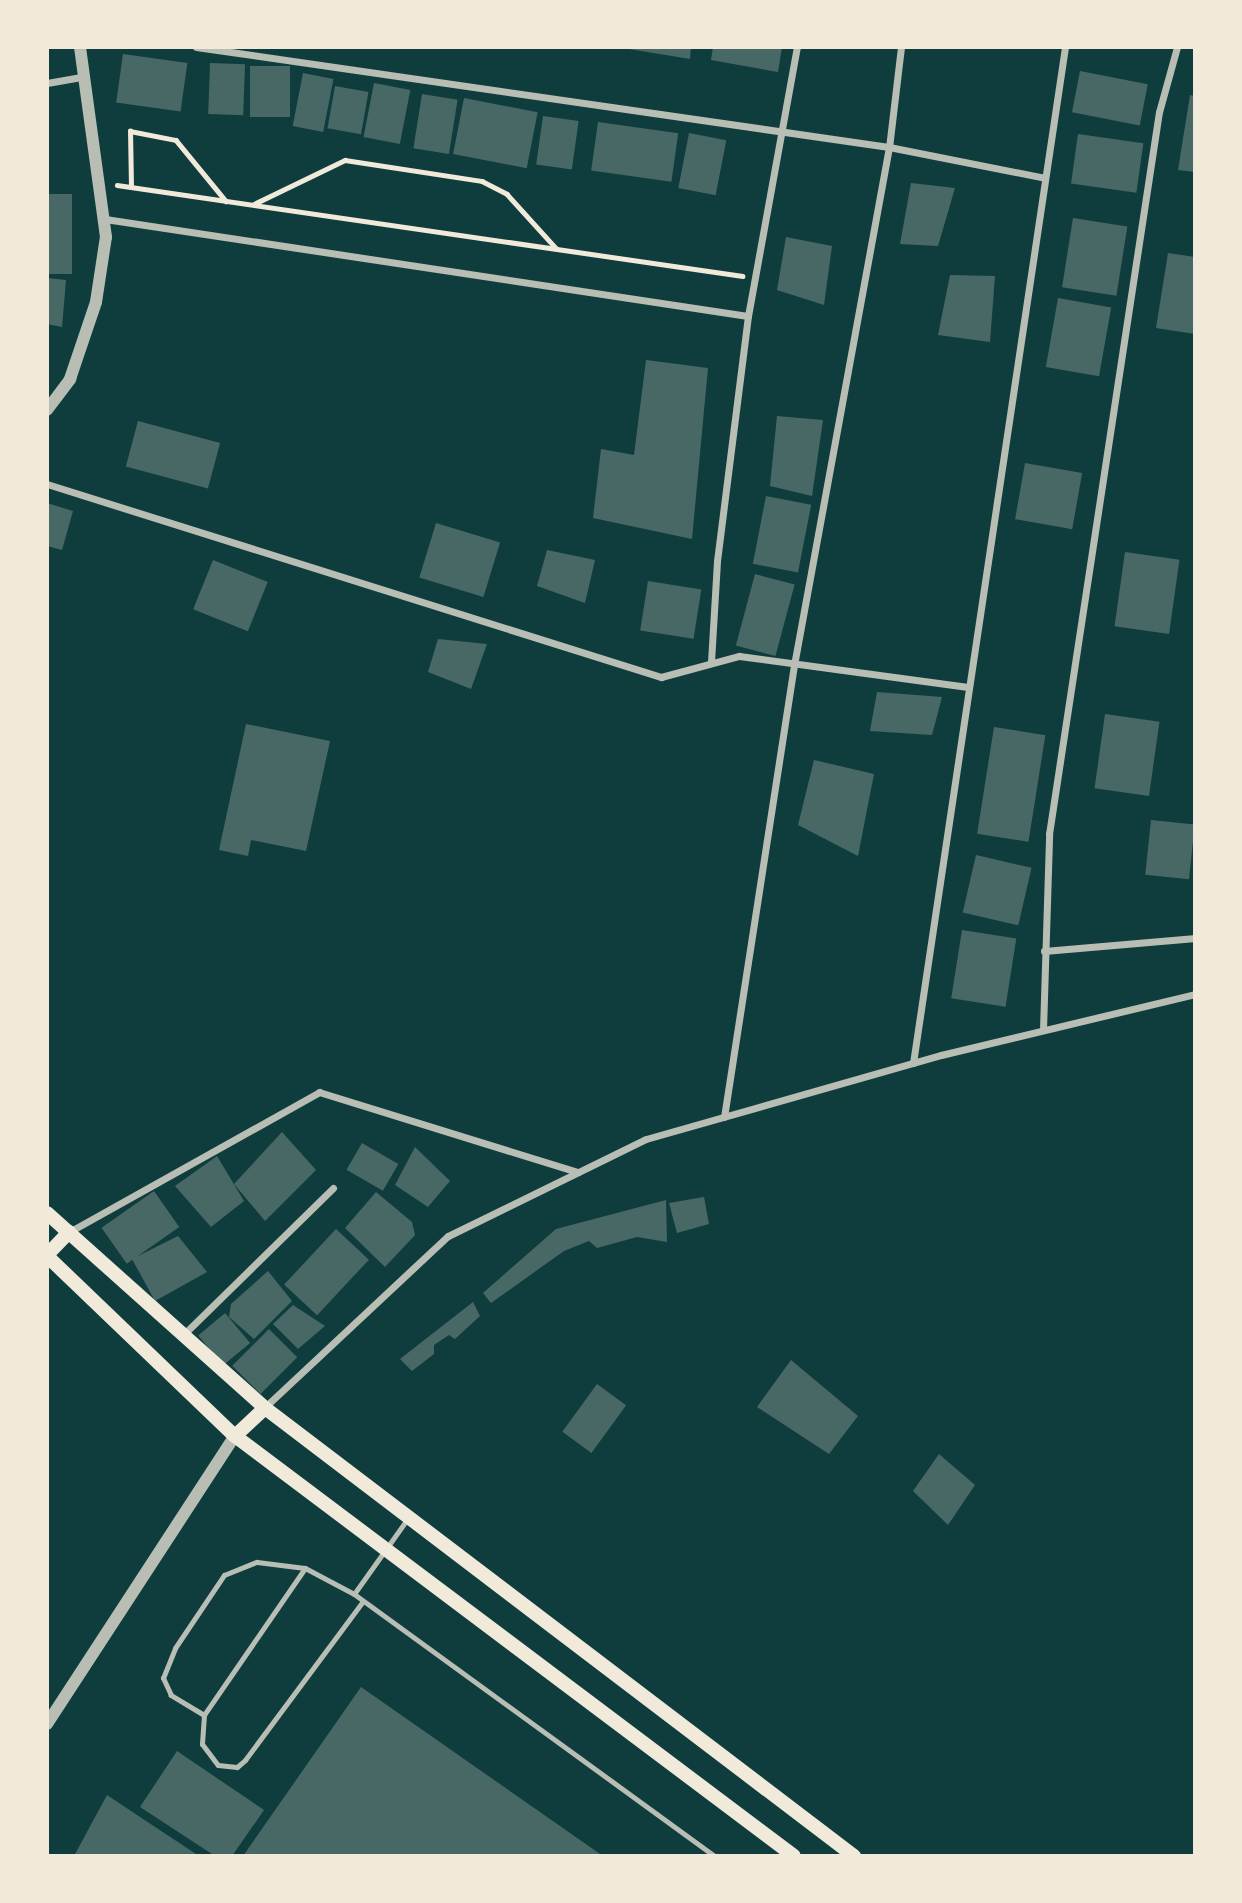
<!DOCTYPE html>
<html>
<head>
<meta charset="utf-8">
<style>
	body { margin:0 }
	#map { position:relative; width:1242px; height:1903px; overflow:hidden; background:#0f3d3e; font-family:Cabin,sans-serif }
	div>[style] { position:absolute }
	[style*='--x'] { left:calc(var(--x)*1px); top:calc(var(--y)*1px); width:calc(var(--w)*1px); rotate:calc(var(--a)*1deg) }
	.building>* { inset:0; background:#486865; transform-origin:0 0 }
	.path>* { height:4.5px; margin:-2.25px; padding:0 2.25px; transform-origin:2.25px; border-radius:2.25px; background:#f1e9da }
	.service>* { height:5px; margin:-2.5px; padding:0 2.5px; transform-origin:2.5px; border-radius:2.5px; background:#b8beb3 }
	.minor>* { height:7px; margin:-3.5px; padding:0 3.5px; transform-origin:3.5px; border-radius:3.5px; background:#b8beb3 }
	.tertiary>* { height:12px; margin:-6px; padding:0 6px; transform-origin:6px; border-radius:6px; background:#b8beb3 }
	.secondary>* { height:14px; margin:-7px; padding:0 7px; transform-origin:7px; border-radius:7px; background:#f1e9da }
	span { translate:-50% -50%; white-space:nowrap; text-align:center; line-height:1.15; -webkit-text-stroke:7px #f1e9da; paint-order:stroke }
	.frame { position:absolute; inset:0; border:49px solid #f1e9da; pointer-events:none }
</style>
</head>
<body>
<div id="map">
	<div class="building">
		<i style="clip-path:polygon(629px 47px,691px 47px,690px 59px,629px 49px)"></i>
		<i style="clip-path:polygon(713px 47px,782px 47px,778px 72px,711px 60px)"></i>
		<i style="left:123px;top:54px;width:65px;height:49px;rotate:8deg"></i>
		<i style="left:210px;top:63px;width:35px;height:51px;rotate:2deg"></i>
		<i style="left:250px;top:66px;width:40px;height:51px"></i>
		<i style="left:1080px;top:71px;width:69px;height:42px;rotate:11deg"></i>
		<i style="left:303px;top:73px;width:31px;height:54px;rotate:11deg"></i>
		<i style="left:374px;top:83px;width:37px;height:55px;rotate:11deg"></i>
		<i style="left:335px;top:86px;width:34px;height:43px;rotate:10deg"></i>
		<i style="left:422px;top:94px;width:36px;height:55px;rotate:9deg"></i>
		<i style="clip-path:polygon(1190px 95px,1195px 96px,1195px 172px,1178px 170px)"></i>
		<i style="left:464px;top:98px;width:75px;height:57px;rotate:11deg"></i>
		<i style="left:543px;top:116px;width:36px;height:49px;rotate:8deg"></i>
		<i style="left:598px;top:122px;width:81px;height:49px;rotate:8deg"></i>
		<i style="left:689px;top:133px;width:38px;height:56px;rotate:11deg"></i>
		<i style="left:1078px;top:134px;width:66px;height:50px;rotate:8deg"></i>
		<i style="clip-path:polygon(911px 183px,955px 188px,938px 246px,900px 244px)"></i>
		<i style="left:47px;top:194px;width:25px;height:80px"></i>
		<i style="left:1073px;top:218px;width:55px;height:70px;rotate:9deg"></i>
		<i style="clip-path:polygon(786px 237px,832px 246px,824px 305px,777px 290px)"></i>
		<i style="clip-path:polygon(1168px 253px,1195px 257px,1195px 334px,1156px 328px)"></i>
		<i style="clip-path:polygon(950px 275px,995px 276px,990px 342px,938px 335px)"></i>
		<i style="clip-path:polygon(47px 278px,66px 280px,62px 327px,47px 324px)"></i>
		<i style="left:1058px;top:298px;width:54px;height:70px;rotate:10deg"></i>
		<i style="clip-path:polygon(646px 360px,708px 368px,692px 539px,593px 518px,601px 449px,634px 455px)"></i>
		<i style="clip-path:polygon(777px 416px,823px 420px,812px 496px,770px 486px)"></i>
		<i style="left:138px;top:421px;width:85px;height:47px;rotate:15deg"></i>
		<i style="left:1025px;top:463px;width:58px;height:57px;rotate:10deg"></i>
		<i style="left:766px;top:496px;width:46px;height:69px;rotate:11deg"></i>
		<i style="clip-path:polygon(47px 503px,73px 511px,62px 550px,47px 546px)"></i>
		<i style="left:436px;top:523px;width:67px;height:57px;rotate:17deg"></i>
		<i style="clip-path:polygon(547px 550px,595px 560px,585px 603px,537px 586px)"></i>
		<i style="left:1125px;top:552px;width:55px;height:75px;rotate:8deg"></i>
		<i style="left:213px;top:560px;width:59px;height:53px;rotate:22deg"></i>
		<i style="left:755px;top:574px;width:41px;height:74px;rotate:15deg"></i>
		<i style="left:648px;top:581px;width:54px;height:50px;rotate:9deg"></i>
		<i style="clip-path:polygon(438px 639px,487px 644px,471px 689px,428px 672px)"></i>
		<i style="clip-path:polygon(877px 692px,942px 697px,932px 735px,870px 731px)"></i>
		<i style="left:1105px;top:714px;width:55px;height:75px;rotate:8deg"></i>
		<i style="clip-path:polygon(246px 724px,330px 741px,306px 851px,251px 840px,248px 856px,219px 850px)"></i>
		<i style="left:994px;top:727px;width:52px;height:108px;rotate:9deg"></i>
		<i style="clip-path:polygon(814px 760px,874px 774px,858px 856px,798px 825px)"></i>
		<i style="left:1151px;top:820px;width:44px;height:55px;rotate:6deg"></i>
		<i style="left:976px;top:855px;width:57px;height:59px;rotate:13deg"></i>
		<i style="left:962px;top:930px;width:55px;height:69px;rotate:9deg"></i>
		<i style="clip-path:polygon(282px 1132px,316px 1170px,265px 1221px,234px 1184px)"></i>
		<i style="left:362px;top:1143px;width:42px;height:31px;rotate:30deg"></i>
		<i style="clip-path:polygon(415px 1147px,450px 1181px,428px 1207px,395px 1185px)"></i>
		<i style="clip-path:polygon(217px 1156px,244px 1201px,211px 1227px,175px 1186px)"></i>
		<i style="left:154px;top:1191px;width:44px;height:64px;rotate:55deg"></i>
		<i style="clip-path:polygon(376px 1192px,412px 1222px,415px 1235px,385px 1267px,345px 1228px)"></i>
		<i style="clip-path:polygon(704px 1197px,709px 1224px,677px 1233px,669px 1203px)"></i>
		<i style="clip-path:polygon(666px 1200px,667px 1242px,637px 1237px,597px 1248px,589px 1241px,564px 1251px,491px 1303px,483px 1293px,556px 1229px)"></i>
		<i style="left:336px;top:1229px;width:45px;height:76px;rotate:43deg"></i>
		<i style="clip-path:polygon(178px 1236px,207px 1272px,155px 1301px,132px 1259px)"></i>
		<i style="clip-path:polygon(268px 1271px,292px 1301px,254px 1339px,229px 1317px,231px 1304px)"></i>
		<i style="clip-path:polygon(473px 1302px,480px 1316px,455px 1339px,449px 1335px,434px 1345px,434px 1354px,412px 1371px,400px 1359px)"></i>
		<i style="clip-path:polygon(293px 1305px,325px 1326px,298px 1349px,273px 1324px)"></i>
		<i style="left:225px;top:1313px;width:39px;height:35px;rotate:50deg"></i>
		<i style="left:269px;top:1329px;width:40px;height:52px;rotate:45deg"></i>
		<i style="clip-path:polygon(791px 1360px,858px 1416px,829px 1454px,757px 1407px)"></i>
		<i style="left:597px;top:1384px;width:36px;height:59px;rotate:36deg"></i>
		<i style="clip-path:polygon(939px 1454px,975px 1485px,948px 1525px,913px 1491px)"></i>
		<i style="clip-path:polygon(361px 1687px,603px 1856px,243px 1856px)"></i>
		<i style="clip-path:polygon(177px 1751px,264px 1810px,232px 1856px,215px 1856px,140px 1807px)"></i>
		<i style="clip-path:polygon(107px 1795px,125px 1807px,199px 1856px,74px 1856px)"></i>
	</div>
	<div class="path">
		<i style="--x:117;--y:185;--w:632;--a:8.28"></i>
		<i style="--x:131;--y:187;--w:56;--a:-91"></i>
		<i style="--x:130;--y:131;--w:47;--a:11.1"></i>
		<i style="--x:176;--y:140;--w:79;--a:50.7"></i>
		<i style="--x:254;--y:204;--w:101;--a:-25.8"></i>
		<i style="--x:345;--y:160;--w:139;--a:8.7"></i>
		<i style="--x:482;--y:181;--w:28;--a:27"></i>
		<i style="--x:507;--y:194;--w:73;--a:47.8"></i>
	</div>
	<div class="service">
		<i style="--x:408;--y:1518;--w:93;--a:125.4"></i>
		<i style="--x:354;--y:1594;--w:446;--a:36"></i>
		<i style="--x:305;--y:1568;--w:178;--a:124.5"></i>
		<i style="--x:204;--y:1715;--w:29;--a:94"></i>
		<i style="--x:202;--y:1744;--w:26;--a:53"></i>
		<i style="--x:218;--y:1765;--w:19;--a:6"></i>
		<i style="--x:237;--y:1767;--w:11;--a:-41"></i>
		<i style="--x:245;--y:1760;--w:198;--a:-53.4"></i>
		<i style="--x:204;--y:1715;--w:39;--a:-149"></i>
		<i style="--x:171;--y:1695;--w:19;--a:-115"></i>
		<i style="--x:163;--y:1678;--w:32;--a:-68"></i>
		<i style="--x:175;--y:1648;--w:88;--a:-56.1"></i>
		<i style="--x:224;--y:1575;--w:35;--a:-22"></i>
		<i style="--x:257;--y:1562;--w:48;--a:7.1"></i>
		<i style="--x:305;--y:1568;--w:55;--a:28"></i>
	</div>
	<div class="minor">
		<i style="--x:196;--y:47;--w:700;--a:8.21"></i>
		<i style="--x:889;--y:147;--w:527;--a:100.39"></i>
		<i style="--x:794;--y:665;--w:457;--a:98.8"></i>
		<i style="--x:901;--y:47;--w:101;--a:96.8"></i>
		<i style="--x:889;--y:147;--w:159;--a:11.2"></i>
		<i style="--x:47;--y:83;--w:39;--a:-10"></i>
		<i style="--x:105;--y:219;--w:650;--a:8.58"></i>
		<i style="--x:47;--y:484;--w:644;--a:17.45"></i>
		<i style="--x:661;--y:677;--w:81;--a:-15.1"></i>
		<i style="--x:739;--y:656;--w:231;--a:7.7"></i>
		<i style="--x:711;--y:662;--w:101;--a:-86.6"></i>
		<i style="--x:717;--y:561;--w:247;--a:-82.8"></i>
		<i style="--x:748;--y:316;--w:273;--a:-79.7"></i>
		<i style="--x:1044;--y:951;--w:152;--a:-4.9"></i>
		<i style="--x:1043;--y:1030;--w:196;--a:-88.2"></i>
		<i style="--x:1049;--y:834;--w:730;--a:-81.34"></i>
		<i style="--x:1159;--y:112;--w:67;--a:-74.5"></i>
		<i style="--x:913;--y:1063;--w:1027;--a:-81.49"></i>
		<i style="--x:69;--y:1232;--w:287;--a:-29.2"></i>
		<i style="--x:319;--y:1092;--w:271;--a:17.2"></i>
		<i style="--x:183;--y:1335;--w:210;--a:-44.4"></i>
		<i style="--x:265;--y:1407;--w:250;--a:-43.1"></i>
		<i style="--x:448;--y:1236;--w:220;--a:-26.1"></i>
		<i style="--x:646;--y:1139;--w:307;--a:-15.9"></i>
		<i style="--x:941;--y:1055;--w:261;--a:-13.5"></i>
	</div>
	<div class="tertiary">
		<i style="--x:47;--y:410;--w:39;--a:-53"></i>
		<i style="--x:70;--y:379;--w:81;--a:-71.3"></i>
		<i style="--x:96;--y:302;--w:66;--a:-81.3"></i>
		<i style="--x:106;--y:237;--w:192;--a:-97.8"></i>
		<i style="--x:47;--y:1724;--w:344;--a:-56.9"></i>
	</div>
	<div class="secondary">
		<i style="--x:47;--y:1213;--w:292;--a:41.8"></i>
		<i style="--x:265;--y:1408;--w:740;--a:37.26"></i>
		<i style="--x:47;--y:1255;--w:32;--a:-46"></i>
		<i style="--x:47;--y:1256;--w:260;--a:43.8"></i>
		<i style="--x:235;--y:1436;--w:699;--a:36.92"></i>
		<i style="--x:235;--y:1436;--w:41;--a:-43"></i>
	</div>
	<div class="frame"></div>
</div>
</body>
</html>
